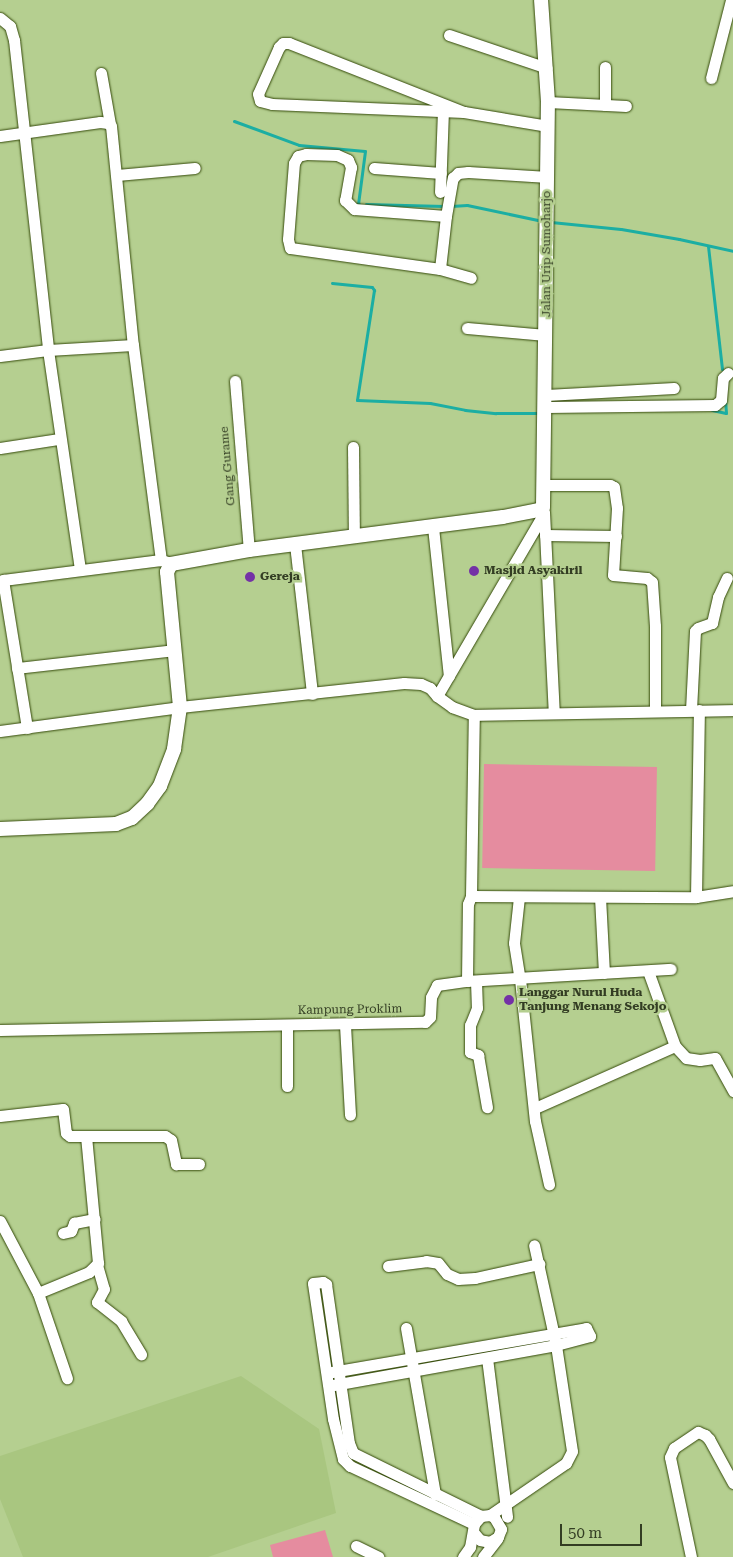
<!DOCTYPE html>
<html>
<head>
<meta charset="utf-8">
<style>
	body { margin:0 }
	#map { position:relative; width:733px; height:1557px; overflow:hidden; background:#b5cf90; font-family:"Roboto Serif",serif }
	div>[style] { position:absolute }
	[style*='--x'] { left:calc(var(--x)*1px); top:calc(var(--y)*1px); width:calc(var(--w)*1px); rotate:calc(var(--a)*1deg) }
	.built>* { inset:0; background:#a9c680 }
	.green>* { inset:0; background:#e58c9f; transform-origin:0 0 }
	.stream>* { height:3px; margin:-1.5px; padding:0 1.5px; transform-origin:1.5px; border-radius:1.5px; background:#1caea3 }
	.roads { filter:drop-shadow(0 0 1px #354a0a) drop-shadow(0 0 1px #354a0a) }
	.minor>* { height:11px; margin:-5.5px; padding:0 5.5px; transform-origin:5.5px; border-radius:5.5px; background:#fff }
	.tertiary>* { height:14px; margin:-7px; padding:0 7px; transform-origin:7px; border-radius:7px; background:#fff }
	.dots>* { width:14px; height:14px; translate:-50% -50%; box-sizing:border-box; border:2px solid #b5cf90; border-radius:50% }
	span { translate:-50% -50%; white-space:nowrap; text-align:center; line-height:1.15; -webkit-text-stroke:5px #b5cf90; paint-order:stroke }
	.street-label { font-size:12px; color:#333d23 }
	.poi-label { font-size:12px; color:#333d23; font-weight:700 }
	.left { translate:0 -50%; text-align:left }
	.scale { position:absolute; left:560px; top:1524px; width:82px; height:22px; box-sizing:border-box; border:2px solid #333d23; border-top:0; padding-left:6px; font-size:15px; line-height:18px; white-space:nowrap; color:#333d23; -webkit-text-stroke:4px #b5cf90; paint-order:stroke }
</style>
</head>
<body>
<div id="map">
	<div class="built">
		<i style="clip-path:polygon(241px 1376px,319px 1429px,336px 1513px,208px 1557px,23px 1557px,0 1499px,0 1456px)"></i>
	</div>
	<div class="green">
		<i style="left:484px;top:764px;width:173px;height:104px;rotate:1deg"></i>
		<i style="clip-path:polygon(325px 1530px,333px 1557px,273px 1557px,270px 1545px)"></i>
	</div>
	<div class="stream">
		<i style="--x:234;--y:121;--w:69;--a:20.3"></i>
		<i style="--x:299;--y:145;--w:66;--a:5.2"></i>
		<i style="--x:365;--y:151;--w:53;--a:97.5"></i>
		<i style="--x:358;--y:204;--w:1;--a:0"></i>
		<i style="--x:366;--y:204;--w:78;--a:1.5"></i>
		<i style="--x:451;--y:206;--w:16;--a:-4"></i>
		<i style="--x:467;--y:205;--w:77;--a:12"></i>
		<i style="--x:551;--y:222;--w:70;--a:5.7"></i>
		<i style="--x:621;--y:229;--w:59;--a:9.8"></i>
		<i style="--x:679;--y:239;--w:55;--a:12.5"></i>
		<i style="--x:708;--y:246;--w:124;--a:83.5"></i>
		<i style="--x:332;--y:283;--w:40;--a:5.7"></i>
		<i style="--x:372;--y:287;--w:4;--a:56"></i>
		<i style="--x:374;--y:290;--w:111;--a:98.8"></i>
		<i style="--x:357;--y:400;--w:73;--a:2.4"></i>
		<i style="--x:430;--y:403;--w:36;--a:11"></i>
		<i style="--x:465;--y:410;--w:31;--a:6"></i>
		<i style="--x:496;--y:413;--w:45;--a:0"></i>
		<i style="--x:712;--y:410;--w:14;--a:12"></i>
		<i style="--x:726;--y:413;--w:13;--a:-94"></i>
	</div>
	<div class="roads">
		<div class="minor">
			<i style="--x:0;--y:18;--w:13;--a:39"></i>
			<i style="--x:10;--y:26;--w:15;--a:74"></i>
			<i style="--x:14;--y:40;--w:312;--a:83.7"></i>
			<i style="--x:48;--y:350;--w:222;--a:81.7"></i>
			<i style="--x:449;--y:35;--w:103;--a:18.6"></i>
			<i style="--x:605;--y:67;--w:38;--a:90"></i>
			<i style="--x:101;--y:73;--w:52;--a:80"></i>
			<i style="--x:711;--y:78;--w:81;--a:-75.6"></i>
			<i style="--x:548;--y:102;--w:78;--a:2.9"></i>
			<i style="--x:464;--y:112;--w:188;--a:-158.5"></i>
			<i style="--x:289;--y:43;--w:6;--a:180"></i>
			<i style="--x:283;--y:43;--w:6;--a:135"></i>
			<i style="--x:279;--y:47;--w:51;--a:114.1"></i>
			<i style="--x:258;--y:94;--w:7;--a:74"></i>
			<i style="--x:260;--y:101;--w:12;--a:14"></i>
			<i style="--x:272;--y:104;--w:192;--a:2.4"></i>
			<i style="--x:464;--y:112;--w:85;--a:9.5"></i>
			<i style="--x:0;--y:136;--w:101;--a:-8"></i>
			<i style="--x:100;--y:122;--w:8;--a:7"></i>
			<i style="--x:108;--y:123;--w:4;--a:45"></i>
			<i style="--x:111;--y:126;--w:220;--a:84.3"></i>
			<i style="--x:133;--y:345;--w:217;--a:82.6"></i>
			<i style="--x:306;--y:154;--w:31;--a:2"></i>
			<i style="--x:337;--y:155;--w:12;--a:24"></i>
			<i style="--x:348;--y:160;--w:8;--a:67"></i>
			<i style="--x:351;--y:167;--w:34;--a:100"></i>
			<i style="--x:345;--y:200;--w:13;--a:45"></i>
			<i style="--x:354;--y:209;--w:92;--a:4.4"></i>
			<i style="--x:446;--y:216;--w:53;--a:96.5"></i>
			<i style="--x:440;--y:269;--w:151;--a:-172"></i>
			<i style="--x:290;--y:248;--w:9;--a:-103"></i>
			<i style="--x:288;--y:239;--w:76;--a:-85.5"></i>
			<i style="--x:294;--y:163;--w:8;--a:-60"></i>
			<i style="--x:298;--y:156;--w:8;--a:-14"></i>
			<i style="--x:374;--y:168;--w:67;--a:4.3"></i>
			<i style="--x:117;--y:175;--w:78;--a:-5.1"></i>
			<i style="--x:440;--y:192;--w:81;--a:-87.9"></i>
			<i style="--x:446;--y:216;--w:39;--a:-80"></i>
			<i style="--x:453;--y:178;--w:7;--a:-45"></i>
			<i style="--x:458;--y:173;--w:10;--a:-6"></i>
			<i style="--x:468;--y:172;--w:80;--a:3.6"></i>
			<i style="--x:440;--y:269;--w:32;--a:16"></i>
			<i style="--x:467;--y:328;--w:79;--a:5.1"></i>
			<i style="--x:0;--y:356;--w:48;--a:-7.1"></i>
			<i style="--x:48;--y:350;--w:85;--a:-3.4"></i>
			<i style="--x:235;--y:381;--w:170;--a:85.3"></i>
			<i style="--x:546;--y:395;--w:128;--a:-3.1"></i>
			<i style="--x:546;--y:407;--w:169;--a:-0.7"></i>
			<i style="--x:715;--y:405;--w:8;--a:-40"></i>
			<i style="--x:721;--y:400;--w:22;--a:-85"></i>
			<i style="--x:723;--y:378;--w:7;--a:-45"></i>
			<i style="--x:353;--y:447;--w:89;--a:89.4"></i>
			<i style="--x:0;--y:448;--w:60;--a:-8.7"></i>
			<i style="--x:545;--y:485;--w:65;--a:0"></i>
			<i style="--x:610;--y:485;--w:4;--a:27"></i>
			<i style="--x:614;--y:487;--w:21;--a:82"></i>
			<i style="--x:617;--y:508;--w:67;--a:93.4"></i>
			<i style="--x:613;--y:575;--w:34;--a:5"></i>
			<i style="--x:647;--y:578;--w:6;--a:39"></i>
			<i style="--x:652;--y:582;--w:44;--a:86.1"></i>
			<i style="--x:655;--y:626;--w:85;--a:90"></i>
			<i style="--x:544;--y:512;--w:201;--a:87.2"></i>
			<i style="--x:544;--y:513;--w:212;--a:120.3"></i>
			<i style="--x:437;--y:696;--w:19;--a:36"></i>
			<i style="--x:452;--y:707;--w:23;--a:20"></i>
			<i style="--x:474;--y:715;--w:259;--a:-1.1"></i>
			<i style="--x:433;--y:527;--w:150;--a:83.9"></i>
			<i style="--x:545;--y:535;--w:71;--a:0.8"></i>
			<i style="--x:295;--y:544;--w:151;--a:83.5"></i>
			<i style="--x:17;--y:668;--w:158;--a:-6.5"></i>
			<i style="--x:691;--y:710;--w:79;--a:-87.1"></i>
			<i style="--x:695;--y:631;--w:4;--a:-45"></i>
			<i style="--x:698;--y:628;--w:15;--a:-20"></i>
			<i style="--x:712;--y:623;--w:27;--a:-77"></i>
			<i style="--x:718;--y:597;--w:21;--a:-65"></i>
			<i style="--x:27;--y:728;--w:150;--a:-99.2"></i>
			<i style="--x:3;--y:580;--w:159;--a:-7.2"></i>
			<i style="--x:161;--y:560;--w:6;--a:18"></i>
			<i style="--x:0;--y:731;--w:182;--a:-7.6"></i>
			<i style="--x:180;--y:707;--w:225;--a:-6.1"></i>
			<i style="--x:404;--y:683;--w:17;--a:3"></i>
			<i style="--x:421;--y:684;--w:10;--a:24"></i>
			<i style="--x:430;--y:688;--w:11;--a:49"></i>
			<i style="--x:471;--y:896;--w:181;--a:-89.1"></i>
			<i style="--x:519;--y:897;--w:46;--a:96.2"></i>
			<i style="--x:514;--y:943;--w:36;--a:81"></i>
			<i style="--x:520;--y:979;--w:143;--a:84"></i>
			<i style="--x:535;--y:1121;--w:65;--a:77.5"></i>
			<i style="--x:600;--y:897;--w:76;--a:87"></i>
			<i style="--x:696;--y:897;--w:187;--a:-89.1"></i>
			<i style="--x:648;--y:971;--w:80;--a:70.2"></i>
			<i style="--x:675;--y:1046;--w:16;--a:47"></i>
			<i style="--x:686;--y:1058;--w:14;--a:8"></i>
			<i style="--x:700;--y:1060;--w:15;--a:-8"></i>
			<i style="--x:715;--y:1058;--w:38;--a:61"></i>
			<i style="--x:467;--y:981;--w:77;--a:-89.3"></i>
			<i style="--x:468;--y:904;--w:9;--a:-69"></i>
			<i style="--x:471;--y:896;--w:225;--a:0.3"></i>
			<i style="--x:696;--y:897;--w:37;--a:-9"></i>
			<i style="--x:476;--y:981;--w:27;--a:88"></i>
			<i style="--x:477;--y:1008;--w:18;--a:112"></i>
			<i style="--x:470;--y:1025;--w:27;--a:90"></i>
			<i style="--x:470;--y:1052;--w:9;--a:21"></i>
			<i style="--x:478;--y:1055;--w:53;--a:80.2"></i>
			<i style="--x:287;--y:1025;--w:61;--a:90"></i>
			<i style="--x:345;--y:1025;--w:90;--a:86.8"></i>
			<i style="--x:0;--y:1030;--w:425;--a:-1.1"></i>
			<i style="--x:425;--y:1022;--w:7;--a:-45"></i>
			<i style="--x:430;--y:1017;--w:20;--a:-87"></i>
			<i style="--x:431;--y:997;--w:13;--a:-63"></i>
			<i style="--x:437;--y:985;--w:30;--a:-8"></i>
			<i style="--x:467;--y:981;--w:204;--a:-3.4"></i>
			<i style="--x:535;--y:1108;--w:153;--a:-23.9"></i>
			<i style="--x:0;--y:1116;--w:63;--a:-6.3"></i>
			<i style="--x:63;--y:1109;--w:24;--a:83"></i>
			<i style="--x:66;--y:1133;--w:5;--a:37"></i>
			<i style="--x:70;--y:1136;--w:95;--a:0"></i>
			<i style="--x:165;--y:1136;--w:7;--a:34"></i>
			<i style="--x:171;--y:1140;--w:25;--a:78"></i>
			<i style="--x:176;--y:1164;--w:23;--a:0"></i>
			<i style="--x:0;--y:1221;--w:81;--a:62.2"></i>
			<i style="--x:38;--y:1293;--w:90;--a:71.2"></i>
			<i style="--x:63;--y:1233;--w:8;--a:-14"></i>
			<i style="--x:71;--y:1231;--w:9;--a:-69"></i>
			<i style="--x:74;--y:1223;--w:21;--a:-11"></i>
			<i style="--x:97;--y:1265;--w:25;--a:74"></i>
			<i style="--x:104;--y:1289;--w:15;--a:118"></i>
			<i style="--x:97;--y:1302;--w:31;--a:38"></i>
			<i style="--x:121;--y:1321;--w:39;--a:59"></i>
			<i style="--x:388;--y:1266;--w:38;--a:-7"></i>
			<i style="--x:426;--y:1261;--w:12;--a:9"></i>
			<i style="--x:438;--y:1263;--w:14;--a:51"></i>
			<i style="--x:447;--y:1274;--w:12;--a:24"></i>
			<i style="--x:458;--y:1279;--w:17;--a:-3"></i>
			<i style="--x:475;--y:1278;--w:66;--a:-12.3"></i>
			<i style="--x:38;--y:1293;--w:55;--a:-22.4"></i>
			<i style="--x:89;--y:1272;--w:13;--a:-45"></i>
			<i style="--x:98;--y:1263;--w:127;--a:-95.4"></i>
			<i style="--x:406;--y:1328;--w:169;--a:80.1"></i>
			<i style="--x:487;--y:1358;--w:160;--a:82.8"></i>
			<i style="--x:332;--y:1372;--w:258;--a:-9.8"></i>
			<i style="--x:586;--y:1328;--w:9;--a:63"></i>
			<i style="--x:590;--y:1336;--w:35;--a:165"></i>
			<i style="--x:556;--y:1345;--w:226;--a:169.8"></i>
			<i style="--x:490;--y:1515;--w:92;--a:-34.4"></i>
			<i style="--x:566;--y:1463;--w:13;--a:-63"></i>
			<i style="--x:572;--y:1451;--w:107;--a:-98.6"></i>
			<i style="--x:556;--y:1345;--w:102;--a:-102.4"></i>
			<i style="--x:474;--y:1524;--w:137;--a:-154.9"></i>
			<i style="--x:350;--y:1466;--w:10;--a:-135"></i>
			<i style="--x:343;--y:1459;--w:41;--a:-104"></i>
			<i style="--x:333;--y:1419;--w:137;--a:-98.4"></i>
			<i style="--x:313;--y:1283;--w:10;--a:-6"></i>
			<i style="--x:323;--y:1282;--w:4;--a:34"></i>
			<i style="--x:326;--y:1284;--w:161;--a:81.8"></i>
			<i style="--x:349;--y:1443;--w:11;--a:68"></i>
			<i style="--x:353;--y:1453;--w:143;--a:26.2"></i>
			<i style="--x:356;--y:1546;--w:25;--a:26"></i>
			<i style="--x:463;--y:1557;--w:12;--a:-55"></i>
			<i style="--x:470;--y:1547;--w:23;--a:-80"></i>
			<i style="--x:474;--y:1524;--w:11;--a:-49"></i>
			<i style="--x:481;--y:1516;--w:9;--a:-6"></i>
			<i style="--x:490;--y:1515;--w:4;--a:27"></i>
			<i style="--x:494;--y:1517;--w:14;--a:60"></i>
			<i style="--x:501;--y:1529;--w:9;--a:111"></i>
			<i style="--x:498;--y:1537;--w:9;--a:148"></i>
			<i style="--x:490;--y:1542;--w:10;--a:-169"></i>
			<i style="--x:480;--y:1540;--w:9;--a:-131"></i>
			<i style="--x:483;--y:1557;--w:23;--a:-52"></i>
			<i style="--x:691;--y:1557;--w:102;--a:-101.9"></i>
			<i style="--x:670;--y:1457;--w:10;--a:-66"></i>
			<i style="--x:674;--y:1448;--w:29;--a:-34"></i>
			<i style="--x:698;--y:1432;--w:8;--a:23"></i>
			<i style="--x:705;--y:1435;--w:6;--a:45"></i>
			<i style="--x:709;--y:1439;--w:50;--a:61.4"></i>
		</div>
		<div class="tertiary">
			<i style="--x:0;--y:829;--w:116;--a:-2.5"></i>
			<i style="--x:116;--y:824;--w:17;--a:-21"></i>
			<i style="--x:132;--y:818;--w:21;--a:-43"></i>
			<i style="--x:147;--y:804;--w:22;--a:-54"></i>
			<i style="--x:160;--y:786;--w:40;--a:-69"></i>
			<i style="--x:174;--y:749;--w:42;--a:-81.9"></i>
			<i style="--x:180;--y:707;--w:136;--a:-95.5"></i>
			<i style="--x:167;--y:572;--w:9;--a:-63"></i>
			<i style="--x:171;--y:564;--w:79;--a:-10.2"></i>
			<i style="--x:249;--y:550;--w:256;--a:-7.4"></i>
			<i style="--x:503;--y:517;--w:37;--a:-11"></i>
			<i style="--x:539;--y:510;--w:5;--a:-37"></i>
			<i style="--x:543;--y:507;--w:405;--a:-89.3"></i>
			<i style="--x:548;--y:102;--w:102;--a:-93.9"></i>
		</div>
	</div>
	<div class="dots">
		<i style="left:474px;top:571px;background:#7431a6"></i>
		<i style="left:250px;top:577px;background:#7431a6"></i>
		<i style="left:509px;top:1000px;background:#7431a6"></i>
	</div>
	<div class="street-label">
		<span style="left:547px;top:254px;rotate:-90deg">Jalan Urip Sumoharjo</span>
		<span style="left:228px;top:466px;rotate:-95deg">Gang Gurame</span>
		<span style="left:350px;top:1010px;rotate:-1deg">Kampung Proklim</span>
	</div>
	<div class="poi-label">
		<span class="left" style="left:484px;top:571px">Masjid Asyakiril</span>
		<span class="left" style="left:260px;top:577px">Gereja</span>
		<span class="left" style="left:519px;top:1000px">Langgar Nurul Huda<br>Tanjung Menang Sekojo</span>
	</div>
	<div class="scale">50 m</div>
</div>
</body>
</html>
